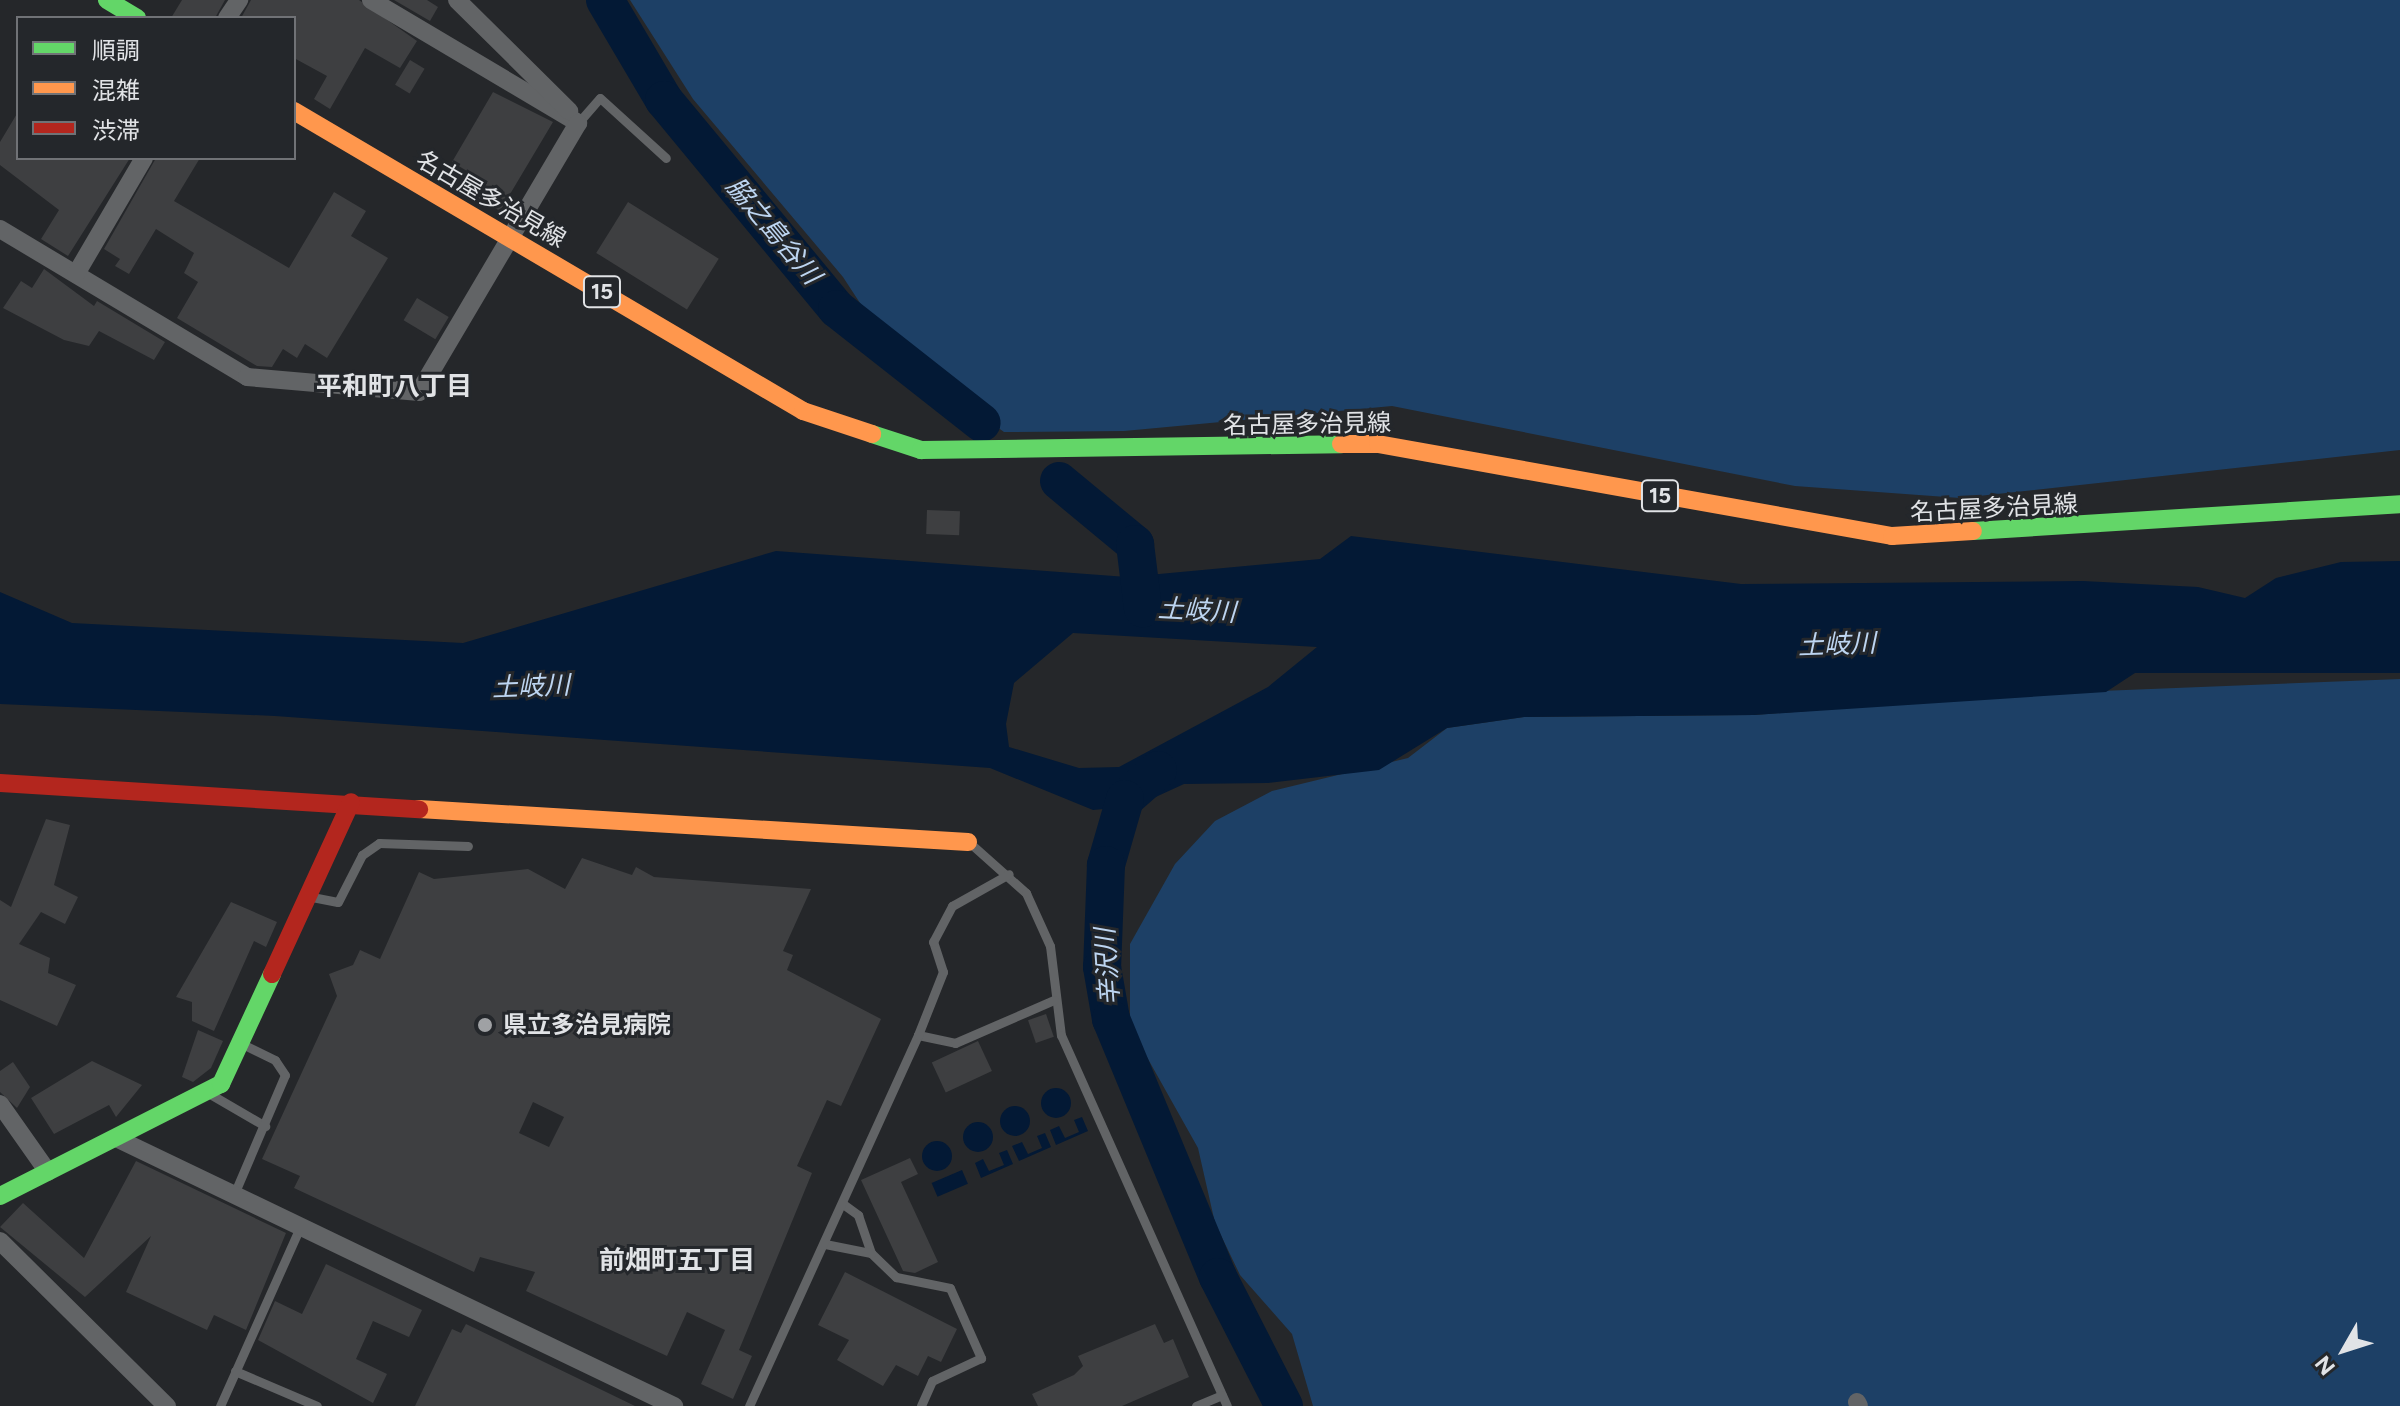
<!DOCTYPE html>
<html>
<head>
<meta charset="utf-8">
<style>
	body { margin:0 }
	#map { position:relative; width:2400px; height:1406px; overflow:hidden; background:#25272a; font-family:Figtree,"Noto Sans JP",sans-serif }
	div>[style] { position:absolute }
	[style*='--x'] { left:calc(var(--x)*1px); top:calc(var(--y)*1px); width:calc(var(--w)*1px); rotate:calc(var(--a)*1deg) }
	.green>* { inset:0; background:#1d4066 }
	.water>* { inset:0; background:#031935; transform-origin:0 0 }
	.round { border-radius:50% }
	.river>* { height:38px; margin:-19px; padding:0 19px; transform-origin:19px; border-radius:19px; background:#031935 }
	.building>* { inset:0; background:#3e3f41; transform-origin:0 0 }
	.lane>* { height:9px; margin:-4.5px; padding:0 4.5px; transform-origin:4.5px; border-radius:4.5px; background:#626466 }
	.street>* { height:18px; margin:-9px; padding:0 9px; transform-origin:9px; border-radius:9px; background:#626466 }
	.fast>* { height:18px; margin:-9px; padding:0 9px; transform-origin:9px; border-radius:9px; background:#63d668 }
	.slow>* { height:18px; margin:-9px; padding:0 9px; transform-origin:9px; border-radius:9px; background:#ff974d }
	.jam>* { height:18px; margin:-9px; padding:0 9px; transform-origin:9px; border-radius:9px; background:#b3261e }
	.dots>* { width:22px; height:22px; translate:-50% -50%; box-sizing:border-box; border:4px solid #24272b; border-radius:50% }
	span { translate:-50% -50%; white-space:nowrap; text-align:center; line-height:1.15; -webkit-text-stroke:6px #24272b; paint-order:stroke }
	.shield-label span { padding:2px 6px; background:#24272b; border:2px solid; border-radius:6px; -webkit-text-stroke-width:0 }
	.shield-label { font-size:22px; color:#e1e3e6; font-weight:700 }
	.street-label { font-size:24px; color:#e1e3e6 }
	.poi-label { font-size:24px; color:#e1e3e6; font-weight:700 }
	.left { translate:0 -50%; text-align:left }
	.water-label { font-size:26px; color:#bdd5f1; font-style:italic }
	.neighbourhood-label { font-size:26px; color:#e1e3e6; font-weight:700 }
	.legend { position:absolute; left:16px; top:16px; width:280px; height:144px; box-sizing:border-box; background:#24272b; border:2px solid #707276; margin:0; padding:10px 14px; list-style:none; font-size:24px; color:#e1e3e6 }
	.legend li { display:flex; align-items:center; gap:16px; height:40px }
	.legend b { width:40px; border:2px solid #707276 }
	.north { position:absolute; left:2304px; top:1310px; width:80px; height:80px; -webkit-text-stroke:6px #24272b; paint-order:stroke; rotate:231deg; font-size:22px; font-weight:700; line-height:32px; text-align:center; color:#e1e3e6 }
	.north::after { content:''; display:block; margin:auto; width:28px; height:36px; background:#e1e3e6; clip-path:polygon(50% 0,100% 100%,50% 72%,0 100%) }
</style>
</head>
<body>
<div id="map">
	<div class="green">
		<i style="clip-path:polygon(630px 0,2400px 0,2400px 450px,1960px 498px,1795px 486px,1392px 406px,1124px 431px,1004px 432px,890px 349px,843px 277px,693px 99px)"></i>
		<i style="clip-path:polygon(2400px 679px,2400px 1406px,1313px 1406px,1292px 1334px,1240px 1275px,1215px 1223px,1198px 1148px,1130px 1027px,1130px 944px,1175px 864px,1215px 821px,1272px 791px,1408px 758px,1447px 728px,1524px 717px,1754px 715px,2026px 694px)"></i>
	</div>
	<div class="water">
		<i style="clip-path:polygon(evenodd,1351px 536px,1741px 584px,2083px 581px,2198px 587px,2245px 598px,2276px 578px,2341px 562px,2400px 561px,2400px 673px,2135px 673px,2106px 692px,1754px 715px,1524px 717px,1447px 728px,1379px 770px,1268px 783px,1184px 784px,1136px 806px,1093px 810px,990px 768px,275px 716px,0 704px,0 592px,72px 623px,463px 643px,776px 551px,1127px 577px,1320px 559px,1351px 536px,1073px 633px,1317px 647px,1268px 687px,1119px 767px,1079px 768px,1009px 747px,1006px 724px,1014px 683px,1073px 633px)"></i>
		<i class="round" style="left:1041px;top:1088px;width:30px;height:30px"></i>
		<i class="round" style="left:1000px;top:1106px;width:30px;height:30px"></i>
		<i style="clip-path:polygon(1082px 1117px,1088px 1131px,1056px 1145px,1050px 1130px,1059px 1126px,1065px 1138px,1079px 1132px,1074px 1120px)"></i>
		<i class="round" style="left:963px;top:1122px;width:30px;height:30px"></i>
		<i style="clip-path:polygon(1045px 1133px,1051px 1147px,1019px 1161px,1012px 1146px,1022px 1142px,1028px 1154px,1042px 1148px,1037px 1136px)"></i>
		<i class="round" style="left:922px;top:1141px;width:30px;height:30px"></i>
		<i style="clip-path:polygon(1007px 1150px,1013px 1164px,981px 1178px,975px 1163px,983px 1159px,989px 1171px,1004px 1165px,999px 1153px)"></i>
		<i style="left:962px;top:1170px;width:15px;height:33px;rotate:67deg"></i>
	</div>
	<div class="river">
		<i style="--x:605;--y:0;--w:116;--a:59.5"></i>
		<i style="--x:664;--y:100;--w:271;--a:50.4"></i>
		<i style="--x:837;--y:309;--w:184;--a:38.2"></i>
		<i style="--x:1059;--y:481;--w:99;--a:39.7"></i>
		<i style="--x:1135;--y:544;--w:65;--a:83"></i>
		<i style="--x:1158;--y:770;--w:44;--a:138.7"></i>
		<i style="--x:1125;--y:799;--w:69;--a:106.1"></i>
		<i style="--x:1106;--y:865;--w:102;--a:92.2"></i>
		<i style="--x:1102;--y:967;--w:53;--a:80.2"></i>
		<i style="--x:1111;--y:1019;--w:279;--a:67.5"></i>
		<i style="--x:1218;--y:1277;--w:145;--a:62.9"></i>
	</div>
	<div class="building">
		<i style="clip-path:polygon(182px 0,225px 0,215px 18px,171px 18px)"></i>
		<i style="clip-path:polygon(251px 0,359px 0,417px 41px,400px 68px,365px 48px,330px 109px,314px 99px,327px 76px,294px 58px,294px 18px,241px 18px)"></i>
		<i style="clip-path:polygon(394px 0,427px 0,438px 7px,430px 21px)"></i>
		<i style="left:410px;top:60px;width:17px;height:29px;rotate:31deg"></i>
		<i style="clip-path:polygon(493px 92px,553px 122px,500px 211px,478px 198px,487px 183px,452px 162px)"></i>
		<i style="clip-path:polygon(18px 112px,18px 158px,130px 158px,68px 256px,41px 239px,59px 210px,0 165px,0 142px)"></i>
		<i style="clip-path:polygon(156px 158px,200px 158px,174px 201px,289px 268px,334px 192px,366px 211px,351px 236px,388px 258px,327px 358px,305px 344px,297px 358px,283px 349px,272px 367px,257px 366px,177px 318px,198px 282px,184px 273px,194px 253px,156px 229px,129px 274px,115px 266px,120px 259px,104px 249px)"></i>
		<i style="left:628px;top:202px;width:107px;height:60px;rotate:32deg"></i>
		<i style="clip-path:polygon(44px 269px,94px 306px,97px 301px,165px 342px,154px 360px,99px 331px,89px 346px,64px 340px,3px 308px,21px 281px,32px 288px)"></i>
		<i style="left:417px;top:298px;width:37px;height:26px;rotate:31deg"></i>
		<i style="left:927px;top:510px;width:33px;height:24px;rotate:2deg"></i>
		<i style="clip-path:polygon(46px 819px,70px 825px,54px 885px,78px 897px,65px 924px,41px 912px,19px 944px,50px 958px,48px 973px,76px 985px,57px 1026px,0 1000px,0 900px,11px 907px)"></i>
		<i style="clip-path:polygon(evenodd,582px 858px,632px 875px,636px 867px,654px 877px,811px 889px,783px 951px,793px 955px,787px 970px,881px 1019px,841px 1106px,827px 1100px,797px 1166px,812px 1173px,739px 1350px,752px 1356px,733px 1399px,701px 1384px,725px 1330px,687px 1312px,667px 1356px,526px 1291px,535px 1272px,480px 1257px,474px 1272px,294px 1188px,300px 1176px,262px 1159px,337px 996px,329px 974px,353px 965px,360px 950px,380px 959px,419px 872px,434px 879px,528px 869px,565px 889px,582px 858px,533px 1102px,564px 1117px,549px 1147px,519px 1133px,533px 1102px)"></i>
		<i style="clip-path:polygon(231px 902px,277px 922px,266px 947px,254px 941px,214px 1031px,192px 1021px,192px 1002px,176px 997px)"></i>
		<i style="left:1046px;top:1014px;width:24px;height:19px;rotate:71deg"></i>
		<i style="clip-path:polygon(198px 1030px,223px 1041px,211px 1068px,193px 1082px,182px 1077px)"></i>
		<i style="left:978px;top:1041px;width:33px;height:51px;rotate:65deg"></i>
		<i style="clip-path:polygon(92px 1061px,142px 1085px,116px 1117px,109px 1105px,54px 1134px,31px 1098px)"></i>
		<i style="clip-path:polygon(13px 1062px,30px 1087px,17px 1108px,0 1092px,0 1071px)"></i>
		<i style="clip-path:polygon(910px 1158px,918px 1174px,901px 1182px,938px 1262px,915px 1273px,903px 1271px,861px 1180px)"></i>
		<i style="clip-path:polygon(136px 1161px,286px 1233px,246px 1330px,214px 1315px,207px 1330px,126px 1292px,151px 1236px,85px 1297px,0 1227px,23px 1203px,84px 1258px)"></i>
		<i style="clip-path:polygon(326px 1264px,422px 1310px,409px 1337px,373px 1321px,356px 1359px,387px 1374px,373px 1403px,258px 1340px,275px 1301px,302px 1314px)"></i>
		<i style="clip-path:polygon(845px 1272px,957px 1329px,941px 1362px,928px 1356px,918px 1376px,896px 1365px,883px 1386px,837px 1360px,849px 1340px,818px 1325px)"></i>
		<i style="clip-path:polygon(466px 1324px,635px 1406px,415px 1406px,452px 1329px,461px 1333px)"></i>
		<i style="clip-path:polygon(1155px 1324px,1164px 1343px,1173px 1339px,1189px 1377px,1122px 1406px,1038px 1406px,1032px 1394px,1074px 1375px,1083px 1366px,1078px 1356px)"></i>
	</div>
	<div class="lane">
		<i style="--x:578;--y:123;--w:33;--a:-49"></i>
		<i style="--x:600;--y:98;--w:89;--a:42.3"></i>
		<i style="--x:971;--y:844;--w:74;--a:41.7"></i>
		<i style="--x:1026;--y:893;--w:58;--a:65.6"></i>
		<i style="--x:1050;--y:946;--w:90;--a:83"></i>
		<i style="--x:1061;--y:1035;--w:406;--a:65.9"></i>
		<i style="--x:312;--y:897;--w:26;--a:11"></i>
		<i style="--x:338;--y:902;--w:53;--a:-62.9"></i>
		<i style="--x:362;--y:855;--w:21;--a:-35"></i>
		<i style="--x:379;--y:843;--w:89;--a:1.9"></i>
		<i style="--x:918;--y:1035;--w:38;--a:12"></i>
		<i style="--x:955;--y:1043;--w:108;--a:-23.5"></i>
		<i style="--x:210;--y:1094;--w:64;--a:30.2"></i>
		<i style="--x:235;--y:1192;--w:127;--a:-66.9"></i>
		<i style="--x:285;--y:1075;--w:18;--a:-124"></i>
		<i style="--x:275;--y:1060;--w:37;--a:-154"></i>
		<i style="--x:843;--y:1204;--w:19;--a:36"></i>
		<i style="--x:858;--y:1215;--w:40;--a:71.1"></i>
		<i style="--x:871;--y:1253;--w:35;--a:44"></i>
		<i style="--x:896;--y:1277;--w:55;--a:11.5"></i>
		<i style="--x:950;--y:1288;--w:77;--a:66.1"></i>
		<i style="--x:981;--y:1358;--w:54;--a:154.9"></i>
		<i style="--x:932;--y:1381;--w:27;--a:114"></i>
		<i style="--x:825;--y:1244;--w:47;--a:11.1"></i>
		<i style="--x:235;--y:1371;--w:89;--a:23.1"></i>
		<i style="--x:220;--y:1406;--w:196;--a:-65.9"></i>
		<i style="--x:749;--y:1406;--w:408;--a:-65.5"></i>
		<i style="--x:918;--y:1035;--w:68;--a:-68.4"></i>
		<i style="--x:943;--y:972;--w:32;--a:-108"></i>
		<i style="--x:933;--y:942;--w:41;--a:-62.2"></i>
		<i style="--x:952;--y:906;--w:65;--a:-29.3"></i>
		<i style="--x:1196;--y:1406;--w:28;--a:-23"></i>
	</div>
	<div class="street">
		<i style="--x:371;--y:0;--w:241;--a:30.7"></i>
		<i style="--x:457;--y:0;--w:158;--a:44.7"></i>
		<i style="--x:227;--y:18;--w:22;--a:-56"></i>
		<i style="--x:0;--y:229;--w:288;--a:30.9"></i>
		<i style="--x:247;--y:377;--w:173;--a:5"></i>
		<i style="--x:419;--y:392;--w:312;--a:-59.4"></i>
		<i style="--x:76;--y:274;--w:134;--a:-59.6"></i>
		<i style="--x:0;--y:1104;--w:83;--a:54.8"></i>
		<i style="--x:118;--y:1139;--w:617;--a:25.65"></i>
		<i style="--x:0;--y:1241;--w:235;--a:44.7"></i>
		<i style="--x:1857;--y:1402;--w:4;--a:63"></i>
	</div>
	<div class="fast">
		<i style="--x:107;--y:0;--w:35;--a:31"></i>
		<i style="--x:872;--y:434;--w:52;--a:18.1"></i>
		<i style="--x:921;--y:450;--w:420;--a:-0.8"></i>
		<i style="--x:1973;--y:531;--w:428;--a:-3.6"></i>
		<i style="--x:0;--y:1196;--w:248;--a:-26.9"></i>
		<i style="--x:221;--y:1084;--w:121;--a:-65.1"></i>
	</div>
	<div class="slow">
		<i style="--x:294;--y:111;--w:591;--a:30.51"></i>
		<i style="--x:803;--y:411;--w:73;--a:18.4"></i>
		<i style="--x:1341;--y:444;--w:37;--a:0"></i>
		<i style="--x:1378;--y:444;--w:522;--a:10.15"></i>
		<i style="--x:1892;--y:536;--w:81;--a:-3.5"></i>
		<i style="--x:419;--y:809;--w:550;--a:3.44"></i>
	</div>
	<div class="jam">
		<i style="--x:0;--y:783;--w:420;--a:3.6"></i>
		<i style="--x:272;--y:974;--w:189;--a:-65.3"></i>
	</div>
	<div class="dots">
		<i style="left:485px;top:1025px;background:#9fa1a4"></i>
	</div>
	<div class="shield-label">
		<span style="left:602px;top:292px">15</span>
		<span style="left:1660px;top:496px">15</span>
	</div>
	<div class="street-label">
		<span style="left:491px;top:199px;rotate:30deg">名古屋多治見線</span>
		<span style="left:1307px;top:424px;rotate:-1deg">名古屋多治見線</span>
		<span style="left:1994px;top:508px;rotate:-3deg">名古屋多治見線</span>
	</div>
	<div class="poi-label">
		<span class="left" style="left:503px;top:1025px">県立多治見病院</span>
	</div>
	<div class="water-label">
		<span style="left:773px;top:231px;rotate:50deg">脇之島谷川</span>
		<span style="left:1197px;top:611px;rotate:3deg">土岐川</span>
		<span style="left:1837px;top:645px;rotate:-2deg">土岐川</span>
		<span style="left:531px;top:687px;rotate:-2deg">土岐川</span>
		<span style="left:1108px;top:967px;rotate:-94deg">辛沢川</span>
	</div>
	<div class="neighbourhood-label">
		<span style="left:394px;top:387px">平和町八丁目</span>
		<span style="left:677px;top:1261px">前畑町五丁目</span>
	</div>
	<ul class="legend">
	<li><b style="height:10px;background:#63d668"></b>順調</li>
	<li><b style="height:10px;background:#ff974d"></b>混雑</li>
	<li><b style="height:10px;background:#b3261e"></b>渋滞</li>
	</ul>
	<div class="north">N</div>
</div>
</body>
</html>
